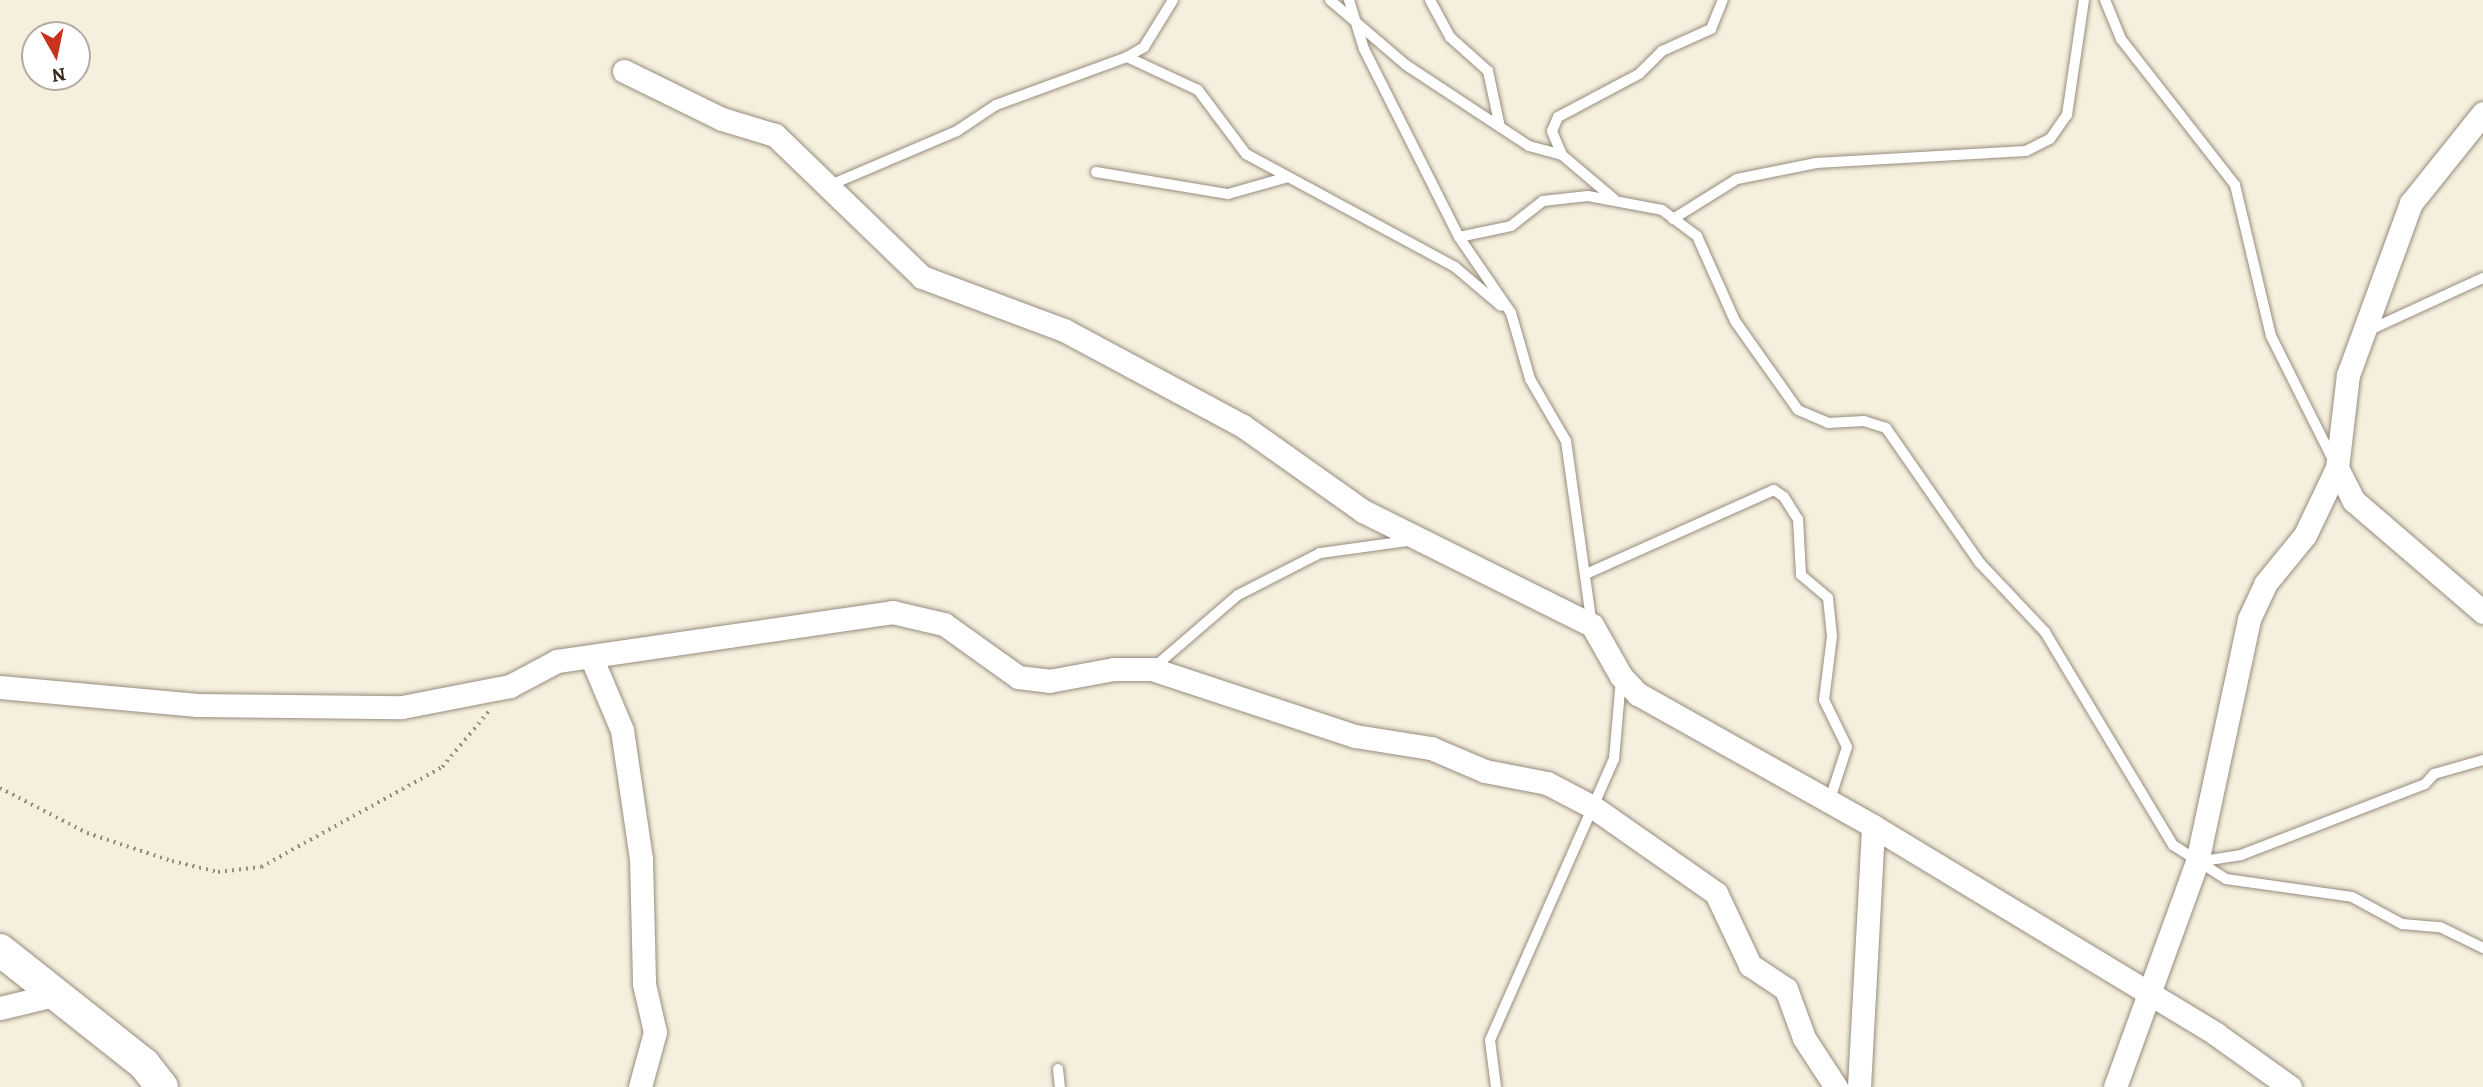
<!DOCTYPE html>
<html>
<head>
<meta charset="utf-8">
<style>
	body { margin:0 }
	#map { position:relative; width:2483px; height:1087px; overflow:hidden; background:#f5efde; font-family:Alegreya,serif }
	div>[style] { position:absolute }
	[style*='--x'] { left:calc(var(--x)*1px); top:calc(var(--y)*1px); width:calc(var(--w)*1px); rotate:calc(var(--a)*1deg) }
	.path>* { height:3.5px; margin-top:-1.75px; transform-origin:0; background:repeating-linear-gradient(90deg,#988c7e 0 2px,transparent 0 7px) }
	.roads { filter:drop-shadow(0 0 2px #988c7e) drop-shadow(0 0 2px #988c7e) }
	.lane>* { height:10px; margin:-5px; padding:0 5px; transform-origin:5px; border-radius:5px; background:#fff }
	.street>* { height:23px; margin:-11.5px; padding:0 11.5px; transform-origin:11.5px; border-radius:11.5px; background:#fff }
	.secondary>* { height:32px; margin:-16px; padding:0 16px; transform-origin:16px; border-radius:16px; background:#fff }
	span { translate:-50% -50%; white-space:nowrap; text-align:center; line-height:1.15; -webkit-text-stroke:7px #fff; paint-order:stroke }
	.north { position:absolute; left:21px; top:21px; width:70px; height:70px; box-sizing:border-box; background:#fff; border:2px solid #b1aaa5; border-radius:50%; rotate:171deg; font-size:19px; font-weight:700; line-height:28px; text-align:center; color:#3b2a1e }
	.north::after { content:''; display:block; margin:auto; width:24px; height:32px; background:#c8321e; clip-path:polygon(50% 0,100% 100%,50% 72%,0 100%) }
</style>
</head>
<body>
<div id="map">
	<div class="path">
		<i style="--x:0;--y:788;--w:98;--a:27.3"></i>
		<i style="--x:87;--y:833;--w:89;--a:18.2"></i>
		<i style="--x:172;--y:861;--w:47;--a:13.4"></i>
		<i style="--x:218;--y:872;--w:43;--a:-6.6"></i>
		<i style="--x:261;--y:867;--w:207;--a:-28.9"></i>
		<i style="--x:442;--y:767;--w:73;--a:-50"></i>
	</div>
	<div class="roads">
		<div class="lane">
			<i style="--x:1330;--y:0;--w:100;--a:40.5"></i>
			<i style="--x:1406;--y:65;--w:147;--a:33.4"></i>
			<i style="--x:1529;--y:146;--w:34;--a:15"></i>
			<i style="--x:1562;--y:155;--w:68;--a:40.2"></i>
			<i style="--x:1349;--y:0;--w:51;--a:73"></i>
			<i style="--x:1364;--y:49;--w:211;--a:63.2"></i>
			<i style="--x:1459;--y:237;--w:92;--a:55.6"></i>
			<i style="--x:1511;--y:313;--w:69;--a:73.9"></i>
			<i style="--x:1530;--y:379;--w:72;--a:59.9"></i>
			<i style="--x:1566;--y:441;--w:186;--a:82"></i>
			<i style="--x:1430;--y:0;--w:42;--a:61.6"></i>
			<i style="--x:1450;--y:37;--w:51;--a:41.8"></i>
			<i style="--x:1488;--y:71;--w:57;--a:77.9"></i>
			<i style="--x:2105;--y:0;--w:42;--a:67.7"></i>
			<i style="--x:2121;--y:39;--w:185;--a:52"></i>
			<i style="--x:2235;--y:185;--w:155;--a:76.6"></i>
			<i style="--x:2271;--y:336;--w:141;--a:63.4"></i>
			<i style="--x:1127;--y:57;--w:78;--a:24.9"></i>
			<i style="--x:1198;--y:90;--w:80;--a:53.1"></i>
			<i style="--x:1246;--y:154;--w:238;--a:28.4"></i>
			<i style="--x:1455;--y:267;--w:60;--a:40.3"></i>
			<i style="--x:1562;--y:155;--w:26;--a:-113"></i>
			<i style="--x:1552;--y:131;--w:15;--a:-67"></i>
			<i style="--x:1558;--y:117;--w:92;--a:-28"></i>
			<i style="--x:1639;--y:74;--w:33;--a:-45"></i>
			<i style="--x:1662;--y:51;--w:54;--a:-24.2"></i>
			<i style="--x:1711;--y:29;--w:31;--a:-68"></i>
			<i style="--x:1096;--y:172;--w:134;--a:9.5"></i>
			<i style="--x:1228;--y:194;--w:62;--a:-15.8"></i>
			<i style="--x:828;--y:186;--w:140;--a:-23.1"></i>
			<i style="--x:957;--y:131;--w:47;--a:-33.7"></i>
			<i style="--x:996;--y:105;--w:140;--a:-20.1"></i>
			<i style="--x:1127;--y:57;--w:20;--a:-30"></i>
			<i style="--x:1144;--y:47;--w:55;--a:-58.3"></i>
			<i style="--x:1673;--y:219;--w:75;--a:-32"></i>
			<i style="--x:1737;--y:179;--w:81;--a:-11.4"></i>
			<i style="--x:1816;--y:163;--w:210;--a:-3.3"></i>
			<i style="--x:2026;--y:151;--w:27;--a:-27"></i>
			<i style="--x:2050;--y:139;--w:29;--a:-55"></i>
			<i style="--x:2067;--y:115;--w:116;--a:-81.6"></i>
			<i style="--x:1459;--y:237;--w:53;--a:-11.9"></i>
			<i style="--x:1511;--y:226;--w:41;--a:-38"></i>
			<i style="--x:1543;--y:201;--w:45;--a:-6.3"></i>
			<i style="--x:1588;--y:196;--w:75;--a:10.7"></i>
			<i style="--x:1662;--y:210;--w:44;--a:36.6"></i>
			<i style="--x:1697;--y:236;--w:93;--a:65.9"></i>
			<i style="--x:1735;--y:321;--w:109;--a:54.7"></i>
			<i style="--x:1798;--y:410;--w:33;--a:23"></i>
			<i style="--x:1828;--y:423;--w:36;--a:-3"></i>
			<i style="--x:1864;--y:421;--w:23;--a:18"></i>
			<i style="--x:1886;--y:428;--w:165;--a:55.2"></i>
			<i style="--x:1980;--y:563;--w:95;--a:46.7"></i>
			<i style="--x:2045;--y:632;--w:249;--a:59"></i>
			<i style="--x:2173;--y:845;--w:63;--a:32.7"></i>
			<i style="--x:2226;--y:879;--w:127;--a:8.1"></i>
			<i style="--x:2352;--y:897;--w:57;--a:28.4"></i>
			<i style="--x:2402;--y:924;--w:38;--a:5"></i>
			<i style="--x:2440;--y:927;--w:48;--a:26"></i>
			<i style="--x:2365;--y:332;--w:130;--a:-24.6"></i>
			<i style="--x:1586;--y:574;--w:206;--a:-24.1"></i>
			<i style="--x:1774;--y:490;--w:12;--a:35"></i>
			<i style="--x:1784;--y:497;--w:26;--a:58"></i>
			<i style="--x:1798;--y:519;--w:56;--a:86.9"></i>
			<i style="--x:1801;--y:575;--w:35;--a:40"></i>
			<i style="--x:1828;--y:598;--w:38;--a:84"></i>
			<i style="--x:1832;--y:636;--w:64;--a:97.1"></i>
			<i style="--x:1824;--y:700;--w:52;--a:63.9"></i>
			<i style="--x:1847;--y:747;--w:58;--a:108.1"></i>
			<i style="--x:1152;--y:669;--w:113;--a:-40.7"></i>
			<i style="--x:1238;--y:595;--w:92;--a:-27.1"></i>
			<i style="--x:1320;--y:553;--w:96;--a:-7.8"></i>
			<i style="--x:2197;--y:862;--w:45;--a:-9"></i>
			<i style="--x:2241;--y:855;--w:197;--a:-21.1"></i>
			<i style="--x:2425;--y:784;--w:13;--a:-48"></i>
			<i style="--x:2434;--y:774;--w:51;--a:-15.9"></i>
			<i style="--x:1058;--y:1069;--w:18;--a:84"></i>
			<i style="--x:1496;--y:1087;--w:47;--a:-97.3"></i>
			<i style="--x:1490;--y:1040;--w:307;--a:-66.2"></i>
			<i style="--x:1614;--y:759;--w:80;--a:-85"></i>
		</div>
		<div class="street">
			<i style="--x:624;--y:71;--w:109;--a:26.1"></i>
			<i style="--x:722;--y:119;--w:55;--a:16.8"></i>
			<i style="--x:775;--y:135;--w:204;--a:44"></i>
			<i style="--x:922;--y:277;--w:152;--a:20.5"></i>
			<i style="--x:1064;--y:330;--w:203;--a:28.2"></i>
			<i style="--x:1243;--y:426;--w:147;--a:35.3"></i>
			<i style="--x:1363;--y:511;--w:256;--a:26.5"></i>
			<i style="--x:1592;--y:625;--w:59;--a:60.4"></i>
			<i style="--x:1621;--y:676;--w:25;--a:47"></i>
			<i style="--x:1638;--y:694;--w:270;--a:29.3"></i>
			<i style="--x:1873;--y:826;--w:401;--a:31.2"></i>
			<i style="--x:2216;--y:1034;--w:91;--a:35.6"></i>
			<i style="--x:2337;--y:468;--w:37;--a:63"></i>
			<i style="--x:2354;--y:501;--w:170;--a:40.7"></i>
			<i style="--x:592;--y:659;--w:77;--a:67.1"></i>
			<i style="--x:622;--y:730;--w:129;--a:81.6"></i>
			<i style="--x:641;--y:858;--w:126;--a:88.6"></i>
			<i style="--x:644;--y:984;--w:49;--a:77.1"></i>
			<i style="--x:655;--y:1032;--w:57;--a:105.3"></i>
			<i style="--x:0;--y:687;--w:198;--a:5.2"></i>
			<i style="--x:197;--y:705;--w:205;--a:0.6"></i>
			<i style="--x:402;--y:707;--w:110;--a:-11"></i>
			<i style="--x:510;--y:686;--w:53;--a:-28"></i>
			<i style="--x:557;--y:661;--w:339;--a:-8.3"></i>
			<i style="--x:892;--y:612;--w:53;--a:13"></i>
			<i style="--x:944;--y:624;--w:91;--a:35.6"></i>
			<i style="--x:1018;--y:677;--w:31;--a:7"></i>
			<i style="--x:1049;--y:681;--w:66;--a:-10.5"></i>
			<i style="--x:1114;--y:669;--w:38;--a:0"></i>
			<i style="--x:1152;--y:669;--w:214;--a:18.3"></i>
			<i style="--x:1355;--y:736;--w:77;--a:9"></i>
			<i style="--x:1431;--y:748;--w:59;--a:23.1"></i>
			<i style="--x:1485;--y:771;--w:63;--a:11"></i>
			<i style="--x:1547;--y:783;--w:52;--a:27.6"></i>
			<i style="--x:1593;--y:807;--w:150;--a:35"></i>
			<i style="--x:1716;--y:893;--w:80;--a:64.7"></i>
			<i style="--x:1750;--y:965;--w:43;--a:33.7"></i>
			<i style="--x:1786;--y:989;--w:52;--a:69.8"></i>
			<i style="--x:1804;--y:1038;--w:59;--a:56.9"></i>
			<i style="--x:0;--y:1008;--w:56;--a:-13.5"></i>
			<i style="--x:1859;--y:1087;--w:261;--a:-86.9"></i>
			<i style="--x:2115;--y:1087;--w:239;--a:-70"></i>
			<i style="--x:2197;--y:862;--w:249;--a:-77.9"></i>
			<i style="--x:2249;--y:619;--w:38;--a:-65"></i>
			<i style="--x:2265;--y:584;--w:63;--a:-50.8"></i>
			<i style="--x:2305;--y:535;--w:74;--a:-64.5"></i>
			<i style="--x:2337;--y:468;--w:94;--a:-83.3"></i>
			<i style="--x:2348;--y:375;--w:183;--a:-69.9"></i>
			<i style="--x:2411;--y:203;--w:115;--a:-51.3"></i>
		</div>
		<div class="secondary">
			<i style="--x:0;--y:950;--w:184;--a:38.4"></i>
			<i style="--x:144;--y:1064;--w:29;--a:52"></i>
		</div>
	</div>
	<div class="north">N</div>
</div>
</body>
</html>
